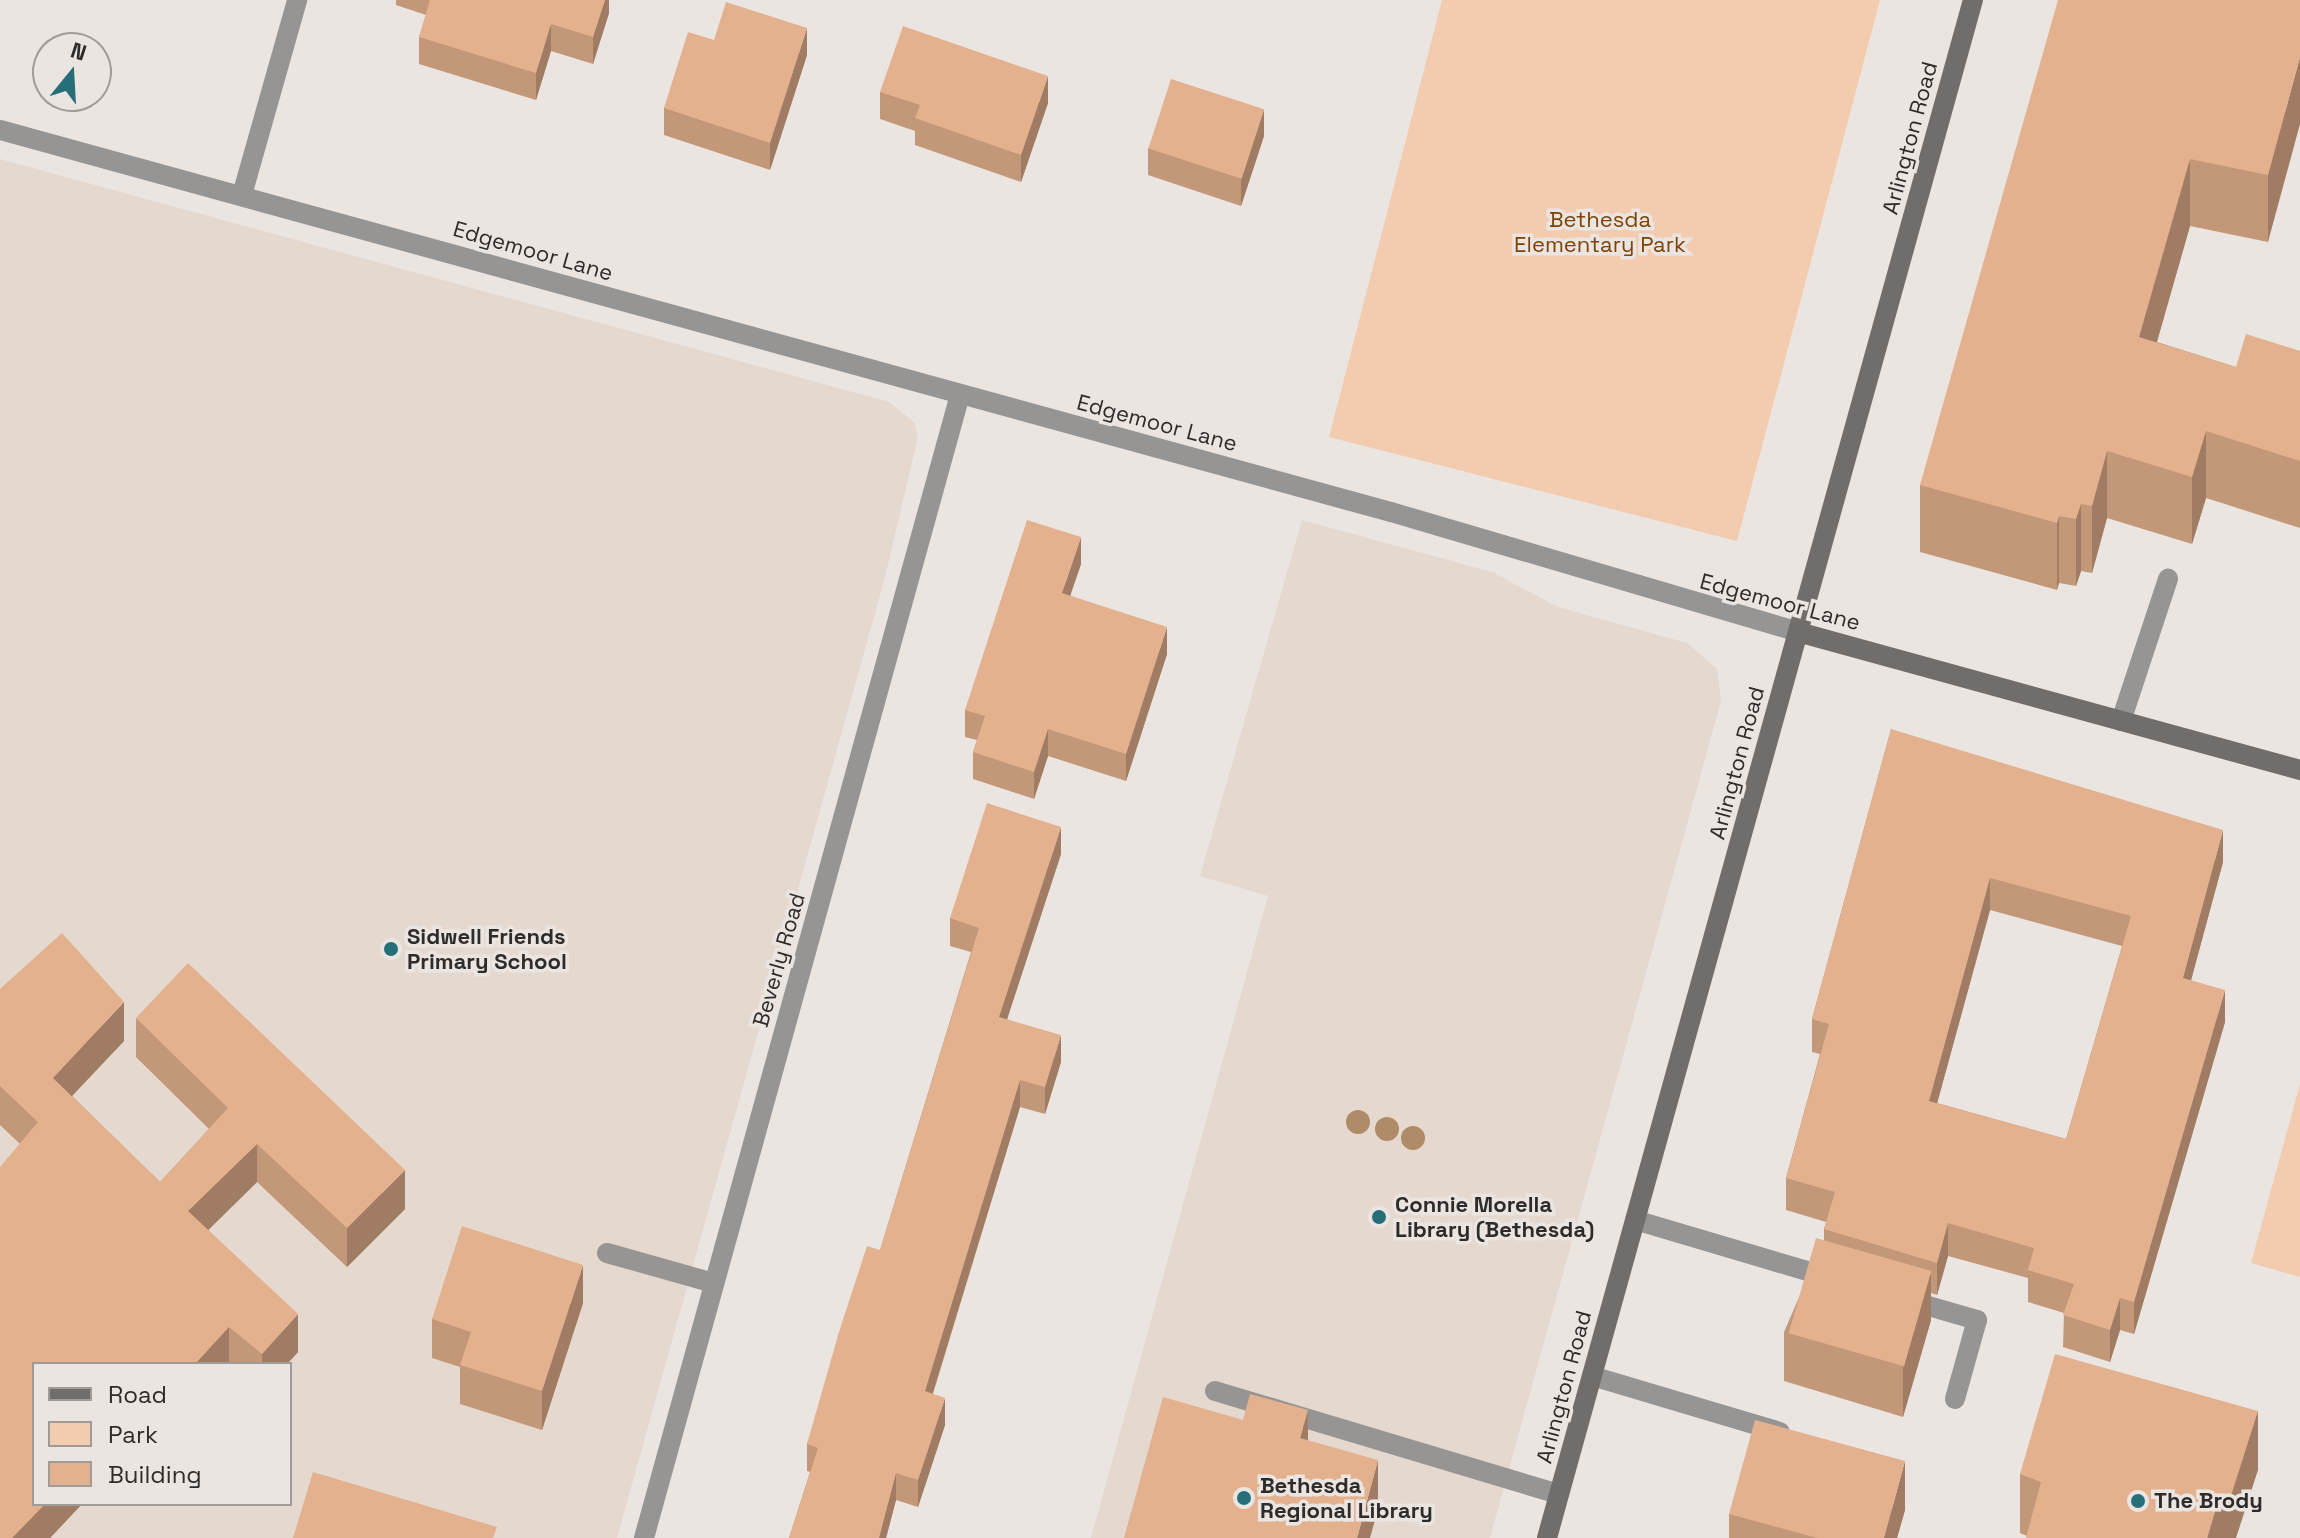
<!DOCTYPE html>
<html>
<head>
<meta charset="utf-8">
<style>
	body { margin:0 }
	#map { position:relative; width:2300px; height:1538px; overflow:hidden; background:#ebe5e2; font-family:"Space Grotesk",sans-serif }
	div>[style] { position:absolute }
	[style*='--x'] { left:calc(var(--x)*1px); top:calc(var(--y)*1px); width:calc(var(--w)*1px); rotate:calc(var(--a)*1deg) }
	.built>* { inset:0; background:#e4d8cf }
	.green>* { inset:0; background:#f3cbaf }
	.lane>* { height:20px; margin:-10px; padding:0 10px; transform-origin:10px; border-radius:10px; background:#979593 }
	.street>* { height:20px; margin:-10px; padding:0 10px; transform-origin:10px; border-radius:10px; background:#979593 }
	.secondary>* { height:20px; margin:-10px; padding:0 10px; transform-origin:10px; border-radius:10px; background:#716d6b }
	.trees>* { width:24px; height:24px; margin:-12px; border-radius:50%; background:#af8b67 }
	.wall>* { inset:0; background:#c39879 }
	.shaded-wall>* { inset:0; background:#9f7c63 }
	.building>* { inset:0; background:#e3b18d; transform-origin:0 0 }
	.dots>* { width:22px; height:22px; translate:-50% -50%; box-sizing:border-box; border:4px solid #ebe5e2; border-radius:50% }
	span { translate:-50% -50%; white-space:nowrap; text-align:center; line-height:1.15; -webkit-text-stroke:7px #ebe5e2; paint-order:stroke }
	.street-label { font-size:22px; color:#2e2c2b }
	.park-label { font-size:22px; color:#7e4203 }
	.poi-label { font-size:22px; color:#2e2c2b; font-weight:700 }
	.left { translate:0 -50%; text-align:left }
	.legend { position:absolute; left:32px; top:1362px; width:260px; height:144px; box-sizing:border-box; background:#ebe5e2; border:2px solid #9f9b99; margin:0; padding:10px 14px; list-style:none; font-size:24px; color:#2e2c2b }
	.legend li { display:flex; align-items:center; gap:16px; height:40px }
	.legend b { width:40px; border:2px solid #9f9b99 }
	.north { position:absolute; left:32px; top:32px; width:80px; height:80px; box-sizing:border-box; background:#ebe5e2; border:2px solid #9f9b99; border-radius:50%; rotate:18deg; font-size:22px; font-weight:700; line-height:32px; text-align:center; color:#2e2c2b }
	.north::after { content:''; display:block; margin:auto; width:28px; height:36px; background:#266f79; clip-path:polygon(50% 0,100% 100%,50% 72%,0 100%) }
</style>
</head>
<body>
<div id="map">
	<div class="built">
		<i style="clip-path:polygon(evenodd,0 159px,889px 402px,914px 422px,918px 437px,884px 581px,617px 1538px,0 1538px,0 159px,34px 1364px,290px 1364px,290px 1504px,34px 1504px,34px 1364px)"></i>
		<i style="clip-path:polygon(1302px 520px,1492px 572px,1558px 607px,1687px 643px,1717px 669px,1721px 701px,1490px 1538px,1091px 1538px,1268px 896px,1200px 876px)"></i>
	</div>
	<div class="green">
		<i style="clip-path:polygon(1442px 0,1880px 0,1737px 541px,1329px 437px)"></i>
		<i style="clip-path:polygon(2300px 1084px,2300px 1277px,2251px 1263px)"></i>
	</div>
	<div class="lane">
		<i style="--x:2121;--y:721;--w:150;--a:-71.7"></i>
		<i style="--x:1635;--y:1220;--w:204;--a:16.5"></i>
		<i style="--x:607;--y:1253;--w:111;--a:15.7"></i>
		<i style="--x:1908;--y:1300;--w:72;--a:16.2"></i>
		<i style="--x:1977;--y:1320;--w:82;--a:105.6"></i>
		<i style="--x:1592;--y:1376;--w:196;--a:16.6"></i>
		<i style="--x:1215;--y:1391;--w:359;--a:16.7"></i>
	</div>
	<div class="street">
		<i style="--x:0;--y:130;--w:1442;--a:15.36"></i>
		<i style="--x:1391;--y:512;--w:424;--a:16.4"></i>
		<i style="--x:242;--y:195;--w:203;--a:-74.2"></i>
		<i style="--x:644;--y:1538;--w:1186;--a:-74.55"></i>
	</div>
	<div class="secondary">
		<i style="--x:1798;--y:632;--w:521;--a:15.37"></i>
		<i style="--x:1547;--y:1538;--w:1596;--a:-74.52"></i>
	</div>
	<div class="trees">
		<i style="left:1358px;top:1122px"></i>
		<i style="left:1387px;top:1129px"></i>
		<i style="left:1413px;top:1138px"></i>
	</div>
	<div class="wall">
		<i style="clip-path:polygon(396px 0,609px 0,609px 13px,593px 64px,551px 51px,536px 100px,419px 64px,419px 37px,426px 15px,396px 5px)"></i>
		<i style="clip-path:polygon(2300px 0,2268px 242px,2190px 226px,2157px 342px,2236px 367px,2300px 351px,2300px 528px,2206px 498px,2192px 544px,2107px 518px,2092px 573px,2081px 571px,2076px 586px,2059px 583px,2057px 590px,1920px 552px,1920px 485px)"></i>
		<i style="clip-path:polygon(714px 40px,807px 55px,770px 170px,664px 135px,664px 108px)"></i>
		<i style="clip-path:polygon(880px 92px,1048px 103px,1021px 182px,915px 145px,915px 131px,880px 119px)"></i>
		<i style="clip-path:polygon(1264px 136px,1241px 206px,1148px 175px,1148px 148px)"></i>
		<i style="clip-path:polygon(1081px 564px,1070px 595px,1167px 654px,1126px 781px,1048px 756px,1034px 799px,973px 779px,973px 752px,977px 740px,965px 737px,965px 710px)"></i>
		<i style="clip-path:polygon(evenodd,1891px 729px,2223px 862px,2191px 980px,2225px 1022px,2134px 1334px,2120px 1330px,2110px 1362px,2063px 1347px,2064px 1313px,2028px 1302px,2028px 1278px,1948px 1256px,1937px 1295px,1931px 1293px,1931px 1320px,1903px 1417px,1784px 1381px,1784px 1332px,1824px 1240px,1824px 1229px,1826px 1222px,1786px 1210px,1786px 1178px,1820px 1054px,1812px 1052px,1812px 1019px,1891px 729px,1990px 910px,2122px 946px,2066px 1139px,1937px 1103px,1990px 910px)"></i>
		<i style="clip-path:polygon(1061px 854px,1007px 1019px,1061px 1062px,1045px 1114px,1020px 1107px,933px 1394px,945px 1425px,918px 1507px,896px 1500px,886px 1538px,789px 1538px,810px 1472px,807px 1471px,807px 1444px,880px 1250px,971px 952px,950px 946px,950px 918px)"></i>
		<i style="clip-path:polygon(0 989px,124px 1041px,72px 1096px,160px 1182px,209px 1129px,136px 1057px,136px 1018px,405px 1209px,347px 1267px,257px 1182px,208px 1230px,298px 1352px,287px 1364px,34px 1364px,82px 1504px,50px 1538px,0 1538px,20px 1144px,0 1125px)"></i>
		<i style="clip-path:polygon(583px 1303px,542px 1430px,460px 1404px,460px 1367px,432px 1358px,432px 1319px)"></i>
		<i style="clip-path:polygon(2258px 1470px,2027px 1536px,2020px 1533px,2020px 1474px)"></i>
		<i style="clip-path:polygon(1905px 1510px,1897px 1538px,1729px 1538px,1729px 1514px)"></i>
	</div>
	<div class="shaded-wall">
		<i style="clip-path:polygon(605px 0,609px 0,609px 13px,593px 64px,593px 37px)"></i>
		<i style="clip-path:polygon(551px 24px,551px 51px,536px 100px,536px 73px)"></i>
		<i style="clip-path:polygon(807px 28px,807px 55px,770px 170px,770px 143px)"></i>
		<i style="clip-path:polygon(2300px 57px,2300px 124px,2268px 242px,2268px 175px)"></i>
		<i style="clip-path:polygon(1048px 76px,1048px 103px,1021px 182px,1021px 155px)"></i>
		<i style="clip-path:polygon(1264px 109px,1264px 136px,1241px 206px,1241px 179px)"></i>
		<i style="clip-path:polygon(2190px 159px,2190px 226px,2139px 404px,2139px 337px)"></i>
		<i style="clip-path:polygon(2206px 431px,2206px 498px,2192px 544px,2192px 477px)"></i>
		<i style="clip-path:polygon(2107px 451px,2107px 518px,2092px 573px,2092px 506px)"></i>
		<i style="clip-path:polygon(2081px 504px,2081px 571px,2076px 586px,2076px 519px)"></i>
		<i style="clip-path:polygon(2059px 516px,2059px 583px,2057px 590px,2057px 523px)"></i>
		<i style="clip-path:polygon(1081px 537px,1081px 564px,1062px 620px,1062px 593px)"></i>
		<i style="clip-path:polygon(1167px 627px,1167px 654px,1126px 781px,1126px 754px)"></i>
		<i style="clip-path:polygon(1048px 729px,1048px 756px,1034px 799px,1034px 772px)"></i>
		<i style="clip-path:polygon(1061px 827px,1061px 854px,999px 1044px,999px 1017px)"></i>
		<i style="clip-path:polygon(2223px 830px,2223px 862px,2183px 1010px,2183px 978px)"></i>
		<i style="clip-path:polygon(1990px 878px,1990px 910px,1929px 1133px,1929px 1101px)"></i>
		<i style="clip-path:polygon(2225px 990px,2225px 1022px,2134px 1334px,2134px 1302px)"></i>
		<i style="clip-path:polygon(124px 1002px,124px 1041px,53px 1116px,53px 1078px)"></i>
		<i style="clip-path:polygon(1061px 1035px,1061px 1062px,1045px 1114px,1045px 1087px)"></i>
		<i style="clip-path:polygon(1020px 1080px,1020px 1107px,925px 1418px,925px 1391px)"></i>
		<i style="clip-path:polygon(257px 1144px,257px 1182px,188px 1250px,188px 1211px)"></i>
		<i style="clip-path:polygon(405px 1170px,405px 1209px,347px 1267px,347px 1228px)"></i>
		<i style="clip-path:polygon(1948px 1223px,1948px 1256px,1937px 1295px,1937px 1263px)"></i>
		<i style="clip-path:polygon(583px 1265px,583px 1303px,542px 1430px,542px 1391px)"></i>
		<i style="clip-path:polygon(1931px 1271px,1931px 1320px,1903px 1417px,1903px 1368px)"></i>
		<i style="clip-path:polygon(2120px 1298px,2120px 1330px,2110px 1362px,2110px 1330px)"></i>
		<i style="clip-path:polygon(298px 1314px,298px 1352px,287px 1364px,262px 1364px,262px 1354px)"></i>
		<i style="clip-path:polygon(229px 1327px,229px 1364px,195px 1364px)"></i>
		<i style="clip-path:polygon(945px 1398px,945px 1425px,918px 1507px,918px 1480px)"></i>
		<i style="clip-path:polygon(1308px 1410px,1308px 1459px,1300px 1438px)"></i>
		<i style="clip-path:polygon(2258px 1411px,2258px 1470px,2236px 1538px,2207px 1538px,2217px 1504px)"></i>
		<i style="clip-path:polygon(1378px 1460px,1378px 1509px,1370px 1538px,1357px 1538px)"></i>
		<i style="clip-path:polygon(1905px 1461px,1905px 1510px,1897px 1538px,1884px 1538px)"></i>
		<i style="clip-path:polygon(896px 1473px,896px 1500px,886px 1538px,879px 1538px)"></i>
		<i style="clip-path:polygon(45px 1504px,82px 1504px,50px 1538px,12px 1538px)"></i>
	</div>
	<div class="building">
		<i style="clip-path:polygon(430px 0,605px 0,593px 37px,551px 24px,536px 73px,419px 37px)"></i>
		<i style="clip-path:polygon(2058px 0,2300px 0,2300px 57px,2268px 175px,2190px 159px,2139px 337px,2236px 367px,2246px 334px,2300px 351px,2300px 461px,2206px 431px,2192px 477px,2107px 451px,2092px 506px,2081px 504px,2076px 519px,2059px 516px,2057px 523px,1920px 485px)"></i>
		<i style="clip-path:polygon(726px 2px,807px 28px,770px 143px,664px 108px,688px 32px,714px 40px)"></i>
		<i style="clip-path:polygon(903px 26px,1048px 76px,1021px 155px,915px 118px,920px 105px,880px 92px)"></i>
		<i style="left:1171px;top:79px;width:98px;height:73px;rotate:18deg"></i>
		<i style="clip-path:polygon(1027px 520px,1081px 537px,1062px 593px,1167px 627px,1126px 754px,1048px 729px,1034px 772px,973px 752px,985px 716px,965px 710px)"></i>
		<i style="clip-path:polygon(evenodd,1891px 729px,2223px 830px,2183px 978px,2225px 990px,2134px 1302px,2120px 1298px,2110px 1330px,2063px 1315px,2074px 1284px,2028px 1270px,2034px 1248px,1948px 1223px,1937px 1263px,1824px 1229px,1835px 1192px,1786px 1178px,1829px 1024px,1812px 1019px,1891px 729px,1990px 878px,2131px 916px,2066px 1139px,1929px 1101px,1990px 878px)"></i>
		<i style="clip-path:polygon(987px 803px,1061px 827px,999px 1017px,1061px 1035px,1045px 1087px,1020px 1080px,925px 1391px,945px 1398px,918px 1480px,896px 1473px,879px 1538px,789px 1538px,818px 1448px,807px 1444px,839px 1332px,867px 1246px,880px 1250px,979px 928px,950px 918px)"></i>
		<i style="clip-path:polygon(62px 933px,124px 1002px,53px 1078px,160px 1182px,228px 1108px,136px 1018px,188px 963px,405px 1170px,347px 1228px,257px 1144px,188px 1211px,298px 1314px,262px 1354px,229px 1327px,195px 1364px,34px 1364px,34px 1504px,45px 1504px,12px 1538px,0 1538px,0 1167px,38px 1122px,0 1086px,0 989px)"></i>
		<i style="clip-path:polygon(462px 1226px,583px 1265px,542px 1391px,460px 1365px,471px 1332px,432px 1319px)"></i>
		<i style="left:1816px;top:1238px;width:120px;height:99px;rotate:16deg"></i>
		<i style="clip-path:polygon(2055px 1354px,2258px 1411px,2230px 1499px,2217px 1504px,2207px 1538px,2026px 1538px,2041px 1482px,2020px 1474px)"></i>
		<i style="clip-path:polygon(1250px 1394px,1308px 1410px,1300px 1438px,1378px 1460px,1357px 1538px,1124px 1538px,1163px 1397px,1243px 1420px)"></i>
		<i style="clip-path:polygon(1755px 1420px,1905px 1461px,1884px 1538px,1817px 1538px,1729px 1514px)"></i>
		<i style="clip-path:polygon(313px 1472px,497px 1527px,493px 1538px,293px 1538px)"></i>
	</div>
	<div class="dots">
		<i style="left:391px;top:949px;background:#266f79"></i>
		<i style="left:1379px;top:1217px;background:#266f79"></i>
		<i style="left:1244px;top:1498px;background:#266f79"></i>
		<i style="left:2138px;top:1501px;background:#266f79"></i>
	</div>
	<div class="street-label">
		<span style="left:1910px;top:138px;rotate:-75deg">Arlington Road</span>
		<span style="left:533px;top:251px;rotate:16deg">Edgemoor Lane</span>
		<span style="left:1157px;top:423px;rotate:15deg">Edgemoor Lane</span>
		<span style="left:1780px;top:602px;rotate:15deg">Edgemoor Lane</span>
		<span style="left:1737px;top:763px;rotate:-75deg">Arlington Road</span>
		<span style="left:779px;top:960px;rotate:-74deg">Beverly Road</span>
		<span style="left:1564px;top:1387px;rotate:-75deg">Arlington Road</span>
	</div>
	<div class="park-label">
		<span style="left:1600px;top:232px">Bethesda<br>Elementary Park</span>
	</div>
	<div class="poi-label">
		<span class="left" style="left:407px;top:949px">Sidwell Friends<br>Primary School</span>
		<span class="left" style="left:1395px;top:1217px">Connie Morella<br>Library (Bethesda)</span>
		<span class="left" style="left:1260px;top:1498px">Bethesda<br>Regional Library</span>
		<span class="left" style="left:2154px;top:1501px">The Brody</span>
	</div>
	<ul class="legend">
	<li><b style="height:10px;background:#716d6b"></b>Road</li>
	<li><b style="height:22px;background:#f3cbaf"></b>Park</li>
	<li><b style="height:22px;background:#e3b18d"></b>Building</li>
	</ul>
	<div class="north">N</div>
</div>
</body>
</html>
